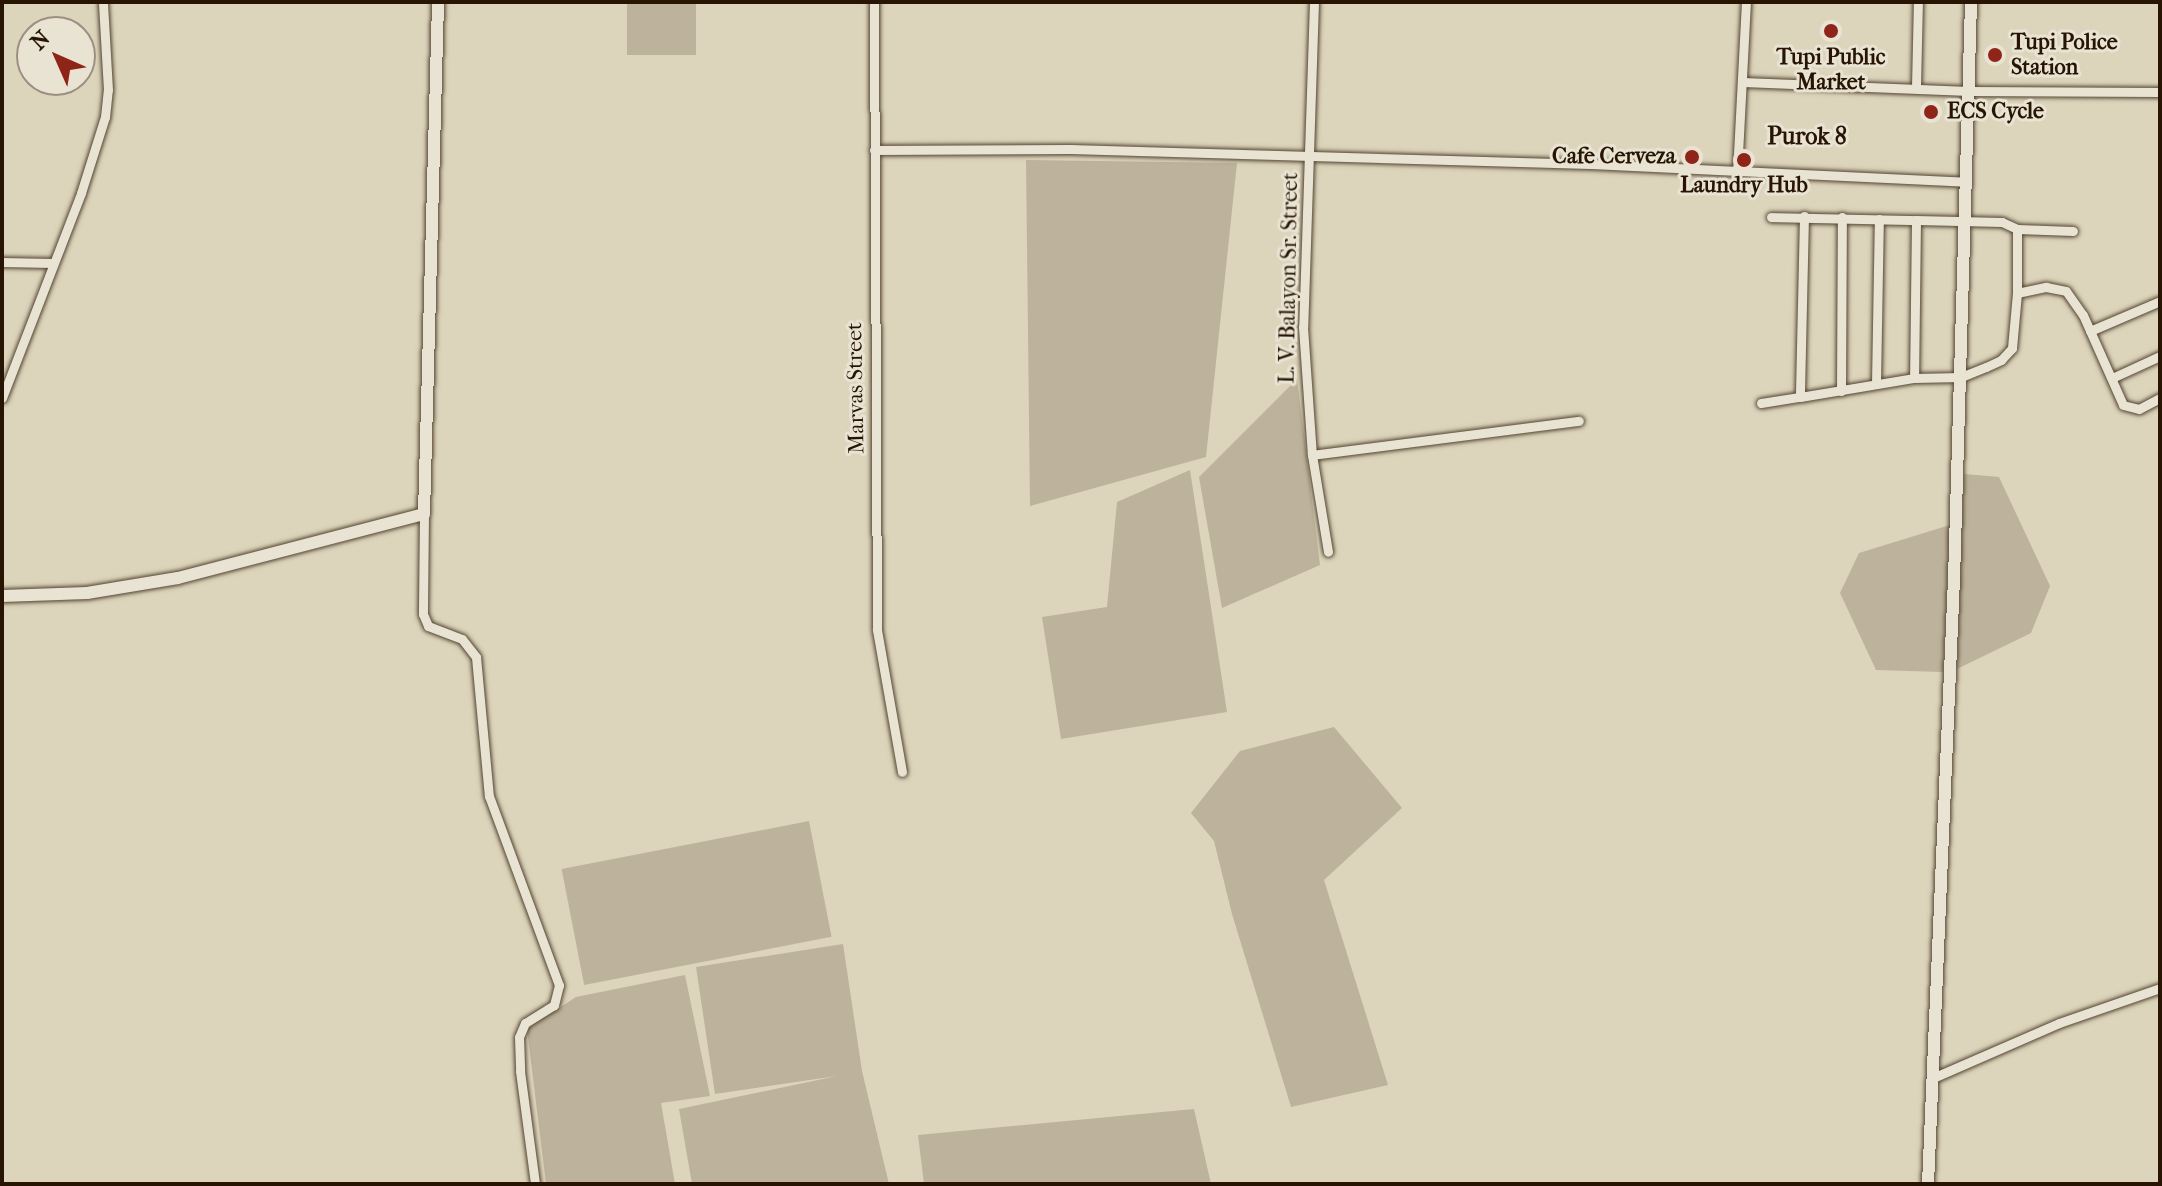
<!DOCTYPE html>
<html>
<head>
<meta charset="utf-8">
<style>
	body { margin:0 }
	#map { position:relative; width:2162px; height:1186px; overflow:hidden; background:#dcd4bb; font-family:"IM FELL French Canon",serif }
	div>[style] { position:absolute }
	[style*='--x'] { left:calc(var(--x)*1px); top:calc(var(--y)*1px); width:calc(var(--w)*1px); rotate:calc(var(--a)*1deg) }
	.green>* { inset:0; background:#bdb39c; transform-origin:0 0 }
	.roads { filter:drop-shadow(0 0 2px #544431) drop-shadow(0 0 2px #544431) }
	.street>* { height:9px; margin:-4.5px; padding:0 4.5px; transform-origin:4.5px; border-radius:4.5px; background:#e8e3d3 }
	.secondary>* { height:12px; margin:-6px; padding:0 6px; transform-origin:6px; border-radius:6px; background:#e8e3d3 }
	.dots>* { width:22px; height:22px; translate:-50% -50%; box-sizing:border-box; border:4px solid #e8e3d3; border-radius:50% }
	span { translate:-50% -50%; white-space:nowrap; text-align:center; line-height:1.15; -webkit-text-stroke:6px #e8e3d3; paint-order:stroke }
	.poi-label { font-size:22px; color:#271403; font-weight:700 }
	.left { translate:0 -50%; text-align:left }
	.right { translate:-100% -50%; text-align:right }
	.street-label { font-size:22px; color:#271403 }
	.neighbourhood-label { font-size:24px; color:#271403; font-weight:700 }
	.frame { position:absolute; inset:0; border:4px solid #271403; pointer-events:none }
	.north { position:absolute; left:16px; top:16px; width:80px; height:80px; box-sizing:border-box; background:#e8e3d3; border:2px solid #9b9080; border-radius:50%; rotate:315deg; font-size:22px; font-weight:700; line-height:32px; text-align:center; color:#271403 }
	.north::after { content:''; display:block; margin:auto; width:28px; height:36px; background:#8f2418; clip-path:polygon(50% 0,100% 100%,50% 72%,0 100%) }
</style>
</head>
<body>
<div id="map">
	<div class="green">
		<i style="left:627px;top:2px;width:69px;height:53px"></i>
		<i style="clip-path:polygon(1026px 160px,1237px 163px,1206px 457px,1030px 506px)"></i>
		<i style="clip-path:polygon(1297px 379px,1320px 565px,1222px 608px,1199px 477px)"></i>
		<i style="clip-path:polygon(1190px 470px,1227px 712px,1061px 739px,1042px 617px,1107px 607px,1117px 502px)"></i>
		<i style="clip-path:polygon(1964px 474px,1999px 477px,2050px 586px,2031px 633px,1957px 669px)"></i>
		<i style="clip-path:polygon(1950px 525px,1943px 672px,1876px 670px,1840px 593px,1859px 553px)"></i>
		<i style="clip-path:polygon(1334px 727px,1402px 808px,1324px 880px,1388px 1085px,1291px 1107px,1232px 914px,1214px 841px,1191px 813px,1240px 751px)"></i>
		<i style="left:809px;top:821px;width:118px;height:252px;rotate:79deg"></i>
		<i style="clip-path:polygon(843px 944px,862px 1071px,889px 1184px,692px 1184px,679px 1109px,837px 1076px,715px 1094px,696px 967px)"></i>
		<i style="clip-path:polygon(685px 975px,710px 1096px,661px 1103px,675px 1184px,546px 1184px,527px 1029px,576px 997px)"></i>
		<i style="clip-path:polygon(1194px 1109px,1211px 1184px,924px 1184px,918px 1135px)"></i>
	</div>
	<div class="roads">
		<div class="street">
			<i style="--x:874;--y:2;--w:628;--a:89.73"></i>
			<i style="--x:877;--y:630;--w:144;--a:80"></i>
			<i style="--x:1314;--y:2;--w:325;--a:91.9"></i>
			<i style="--x:1303;--y:327;--w:128;--a:86"></i>
			<i style="--x:1312;--y:455;--w:98;--a:80.6"></i>
			<i style="--x:1743;--y:82;--w:226;--a:2.3"></i>
			<i style="--x:1969;--y:91;--w:191;--a:0.3"></i>
			<i style="--x:1916;--y:87;--w:85;--a:-88.7"></i>
			<i style="--x:874;--y:150;--w:196;--a:-0.3"></i>
			<i style="--x:1070;--y:149;--w:520;--a:1.65"></i>
			<i style="--x:1590;--y:164;--w:377;--a:2.7"></i>
			<i style="--x:1737;--y:173;--w:171;--a:-87"></i>
			<i style="--x:1804;--y:216;--w:181;--a:91.3"></i>
			<i style="--x:1800;--y:397;--w:116;--a:-9.5"></i>
			<i style="--x:1914;--y:378;--w:47;--a:-1.2"></i>
			<i style="--x:1961;--y:377;--w:27;--a:-22"></i>
			<i style="--x:1986;--y:367;--w:17;--a:-25"></i>
			<i style="--x:2001;--y:360;--w:16;--a:-47"></i>
			<i style="--x:2012;--y:348;--w:55;--a:-84.8"></i>
			<i style="--x:1771;--y:217;--w:145;--a:1.2"></i>
			<i style="--x:1916;--y:220;--w:158;--a:90.7"></i>
			<i style="--x:1916;--y:220;--w:86;--a:1.3"></i>
			<i style="--x:2002;--y:222;--w:17;--a:25"></i>
			<i style="--x:2017;--y:229;--w:56;--a:2"></i>
			<i style="--x:2017;--y:229;--w:64;--a:90"></i>
			<i style="--x:2017;--y:293;--w:30;--a:-12"></i>
			<i style="--x:2046;--y:287;--w:20;--a:11"></i>
			<i style="--x:2066;--y:291;--w:29;--a:55"></i>
			<i style="--x:2083;--y:315;--w:98;--a:66"></i>
			<i style="--x:2123;--y:405;--w:16;--a:14"></i>
			<i style="--x:2139;--y:409;--w:24;--a:-28"></i>
			<i style="--x:2;--y:262;--w:50;--a:1.1"></i>
			<i style="--x:2090;--y:331;--w:76;--a:-23.2"></i>
			<i style="--x:2112;--y:378;--w:53;--a:-24.6"></i>
			<i style="--x:1876;--y:384;--w:165;--a:-89"></i>
			<i style="--x:1841;--y:391;--w:174;--a:-89.7"></i>
			<i style="--x:2;--y:398;--w:220;--a:-68.9"></i>
			<i style="--x:81;--y:193;--w:80;--a:-72.5"></i>
			<i style="--x:105;--y:117;--w:27;--a:-84"></i>
			<i style="--x:108;--y:90;--w:88;--a:-93.3"></i>
			<i style="--x:1761;--y:403;--w:39;--a:-9"></i>
			<i style="--x:1312;--y:455;--w:269;--a:-7.3"></i>
			<i style="--x:424;--y:514;--w:100;--a:90.6"></i>
			<i style="--x:423;--y:614;--w:13;--a:67"></i>
			<i style="--x:428;--y:626;--w:36;--a:21"></i>
			<i style="--x:462;--y:639;--w:23;--a:52"></i>
			<i style="--x:476;--y:657;--w:140;--a:84.7"></i>
			<i style="--x:489;--y:796;--w:202;--a:69.7"></i>
			<i style="--x:559;--y:985;--w:21;--a:104"></i>
			<i style="--x:554;--y:1005;--w:34;--a:148"></i>
			<i style="--x:525;--y:1023;--w:15;--a:113"></i>
			<i style="--x:519;--y:1037;--w:34;--a:88"></i>
			<i style="--x:520;--y:1071;--w:114;--a:82.4"></i>
			<i style="--x:1935;--y:1077;--w:135;--a:-23.5"></i>
			<i style="--x:2059;--y:1023;--w:107;--a:-19.1"></i>
		</div>
		<div class="secondary">
			<i style="--x:2;--y:596;--w:85;--a:-2"></i>
			<i style="--x:87;--y:593;--w:92;--a:-9.4"></i>
			<i style="--x:178;--y:578;--w:254;--a:-14.6"></i>
			<i style="--x:424;--y:514;--w:512;--a:-88.43"></i>
			<i style="--x:1928;--y:1184;--w:606;--a:-87.54"></i>
			<i style="--x:1954;--y:579;--w:577;--a:-88.31"></i>
		</div>
	</div>
	<div class="dots">
		<i style="left:1831px;top:31px;background:#8f2418"></i>
		<i style="left:1995px;top:55px;background:#8f2418"></i>
		<i style="left:1931px;top:112px;background:#8f2418"></i>
		<i style="left:1692px;top:157px;background:#8f2418"></i>
		<i style="left:1744px;top:160px;background:#8f2418"></i>
	</div>
	<div class="poi-label">
		<span class="left" style="left:2011px;top:55px">Tupi Police<br>Station</span>
		<span style="left:1831px;top:70px">Tupi Public<br>Market</span>
		<span class="left" style="left:1947px;top:112px">ECS Cycle</span>
		<span class="right" style="left:1676px;top:157px">Cafe Cerveza</span>
		<span style="left:1744px;top:186px">Laundry Hub</span>
	</div>
	<div class="street-label">
		<span style="left:1289px;top:278px;rotate:-89deg">L. V. Balayon Sr. Street</span>
		<span style="left:856px;top:388px;rotate:-91deg">Marvas Street</span>
	</div>
	<div class="neighbourhood-label">
		<span style="left:1807px;top:137px">Purok 8</span>
	</div>
	<div class="frame"></div>
	<div class="north">N</div>
</div>
</body>
</html>
